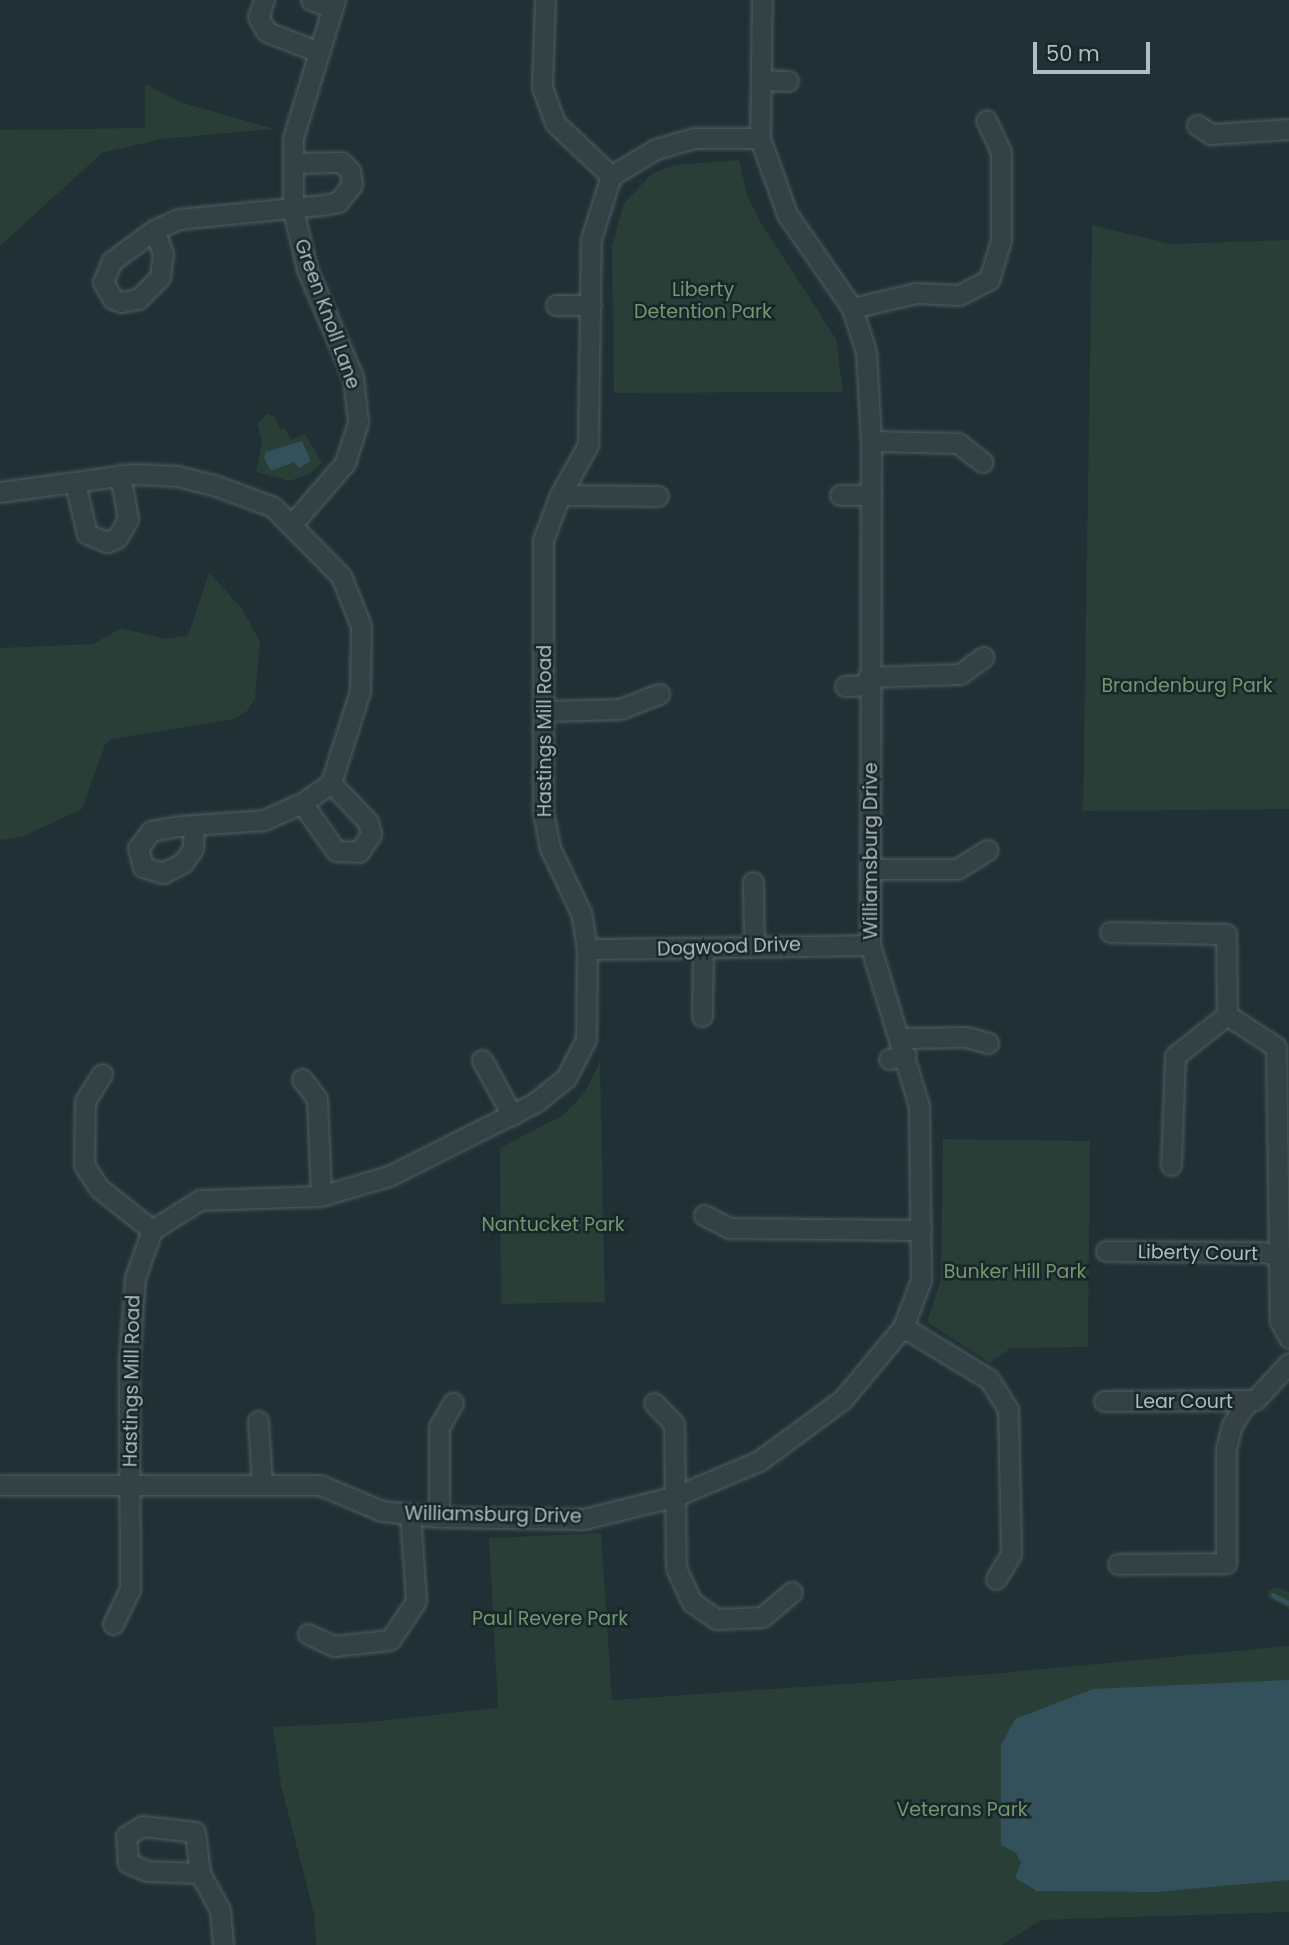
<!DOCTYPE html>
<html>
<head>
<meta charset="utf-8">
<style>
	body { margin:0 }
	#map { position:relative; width:1289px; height:1945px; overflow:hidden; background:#203035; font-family:Poppins,sans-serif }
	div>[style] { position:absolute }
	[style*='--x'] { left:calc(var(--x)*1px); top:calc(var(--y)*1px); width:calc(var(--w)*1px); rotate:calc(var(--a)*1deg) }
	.green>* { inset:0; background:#283e36 }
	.water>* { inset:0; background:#33515a }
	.stream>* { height:4.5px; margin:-2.25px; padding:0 2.25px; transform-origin:2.25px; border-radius:2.25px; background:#33515a }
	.roads { filter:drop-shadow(0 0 2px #515f64) drop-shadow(0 0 2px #515f64) }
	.minor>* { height:19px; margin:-9.5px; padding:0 9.5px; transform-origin:9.5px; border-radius:9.5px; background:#344246 }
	span { translate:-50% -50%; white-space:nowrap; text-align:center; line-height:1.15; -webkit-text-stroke:5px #19262a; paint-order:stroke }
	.park-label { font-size:19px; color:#72976f }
	.street-label { font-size:19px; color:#aebdc3 }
	.scale { position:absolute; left:1033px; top:42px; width:117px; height:32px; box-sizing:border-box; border:4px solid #aebdc3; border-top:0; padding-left:9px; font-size:21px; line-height:24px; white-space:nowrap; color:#aebdc3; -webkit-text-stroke:5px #19262a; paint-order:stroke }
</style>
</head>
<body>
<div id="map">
	<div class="green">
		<i style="clip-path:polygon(145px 84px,180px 102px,274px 129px,161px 139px,102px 153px,0 246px,0 130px,145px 128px)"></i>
		<i style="clip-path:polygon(739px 160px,747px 196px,761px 223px,836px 339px,843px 392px,614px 393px,612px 246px,624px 203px,653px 173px,674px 165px)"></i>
		<i style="clip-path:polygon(1092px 225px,1171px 244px,1289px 240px,1289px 809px,1083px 811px)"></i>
		<i style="clip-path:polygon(267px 414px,275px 417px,280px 429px,285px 428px,291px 440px,305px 434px,322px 463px,307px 475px,289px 481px,256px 472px,262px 440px,257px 424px)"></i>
		<i style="clip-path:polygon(209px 573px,240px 606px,260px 641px,255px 699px,247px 711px,234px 719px,112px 739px,105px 745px,82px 809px,24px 836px,0 840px,0 648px,93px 644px,121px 628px,166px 639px,188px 635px)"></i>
		<i style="clip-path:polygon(600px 1062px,605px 1302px,501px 1304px,500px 1148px,563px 1115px,585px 1092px)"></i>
		<i style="clip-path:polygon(943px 1139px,1090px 1141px,1088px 1347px,1011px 1348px,990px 1363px,927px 1322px,941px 1279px)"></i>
		<i style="clip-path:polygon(601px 1533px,612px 1700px,990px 1674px,1289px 1646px,1289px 1912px,1041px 1920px,1002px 1945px,316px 1945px,314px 1914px,281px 1785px,273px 1727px,370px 1722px,498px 1708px,489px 1538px)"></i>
		<i style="clip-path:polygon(1277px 1587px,1289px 1592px,1289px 1609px,1268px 1598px,1268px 1590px)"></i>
	</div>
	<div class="water">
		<i style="clip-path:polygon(302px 441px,311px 461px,299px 468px,294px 462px,271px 471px,264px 458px,266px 452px)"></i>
		<i style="clip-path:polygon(1289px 1680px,1289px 1880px,1156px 1892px,1037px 1891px,1015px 1878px,1021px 1863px,1016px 1853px,1001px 1845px,1001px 1745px,1015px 1719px,1093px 1689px)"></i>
	</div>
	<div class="stream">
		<i style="--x:1273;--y:1595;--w:18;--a:27"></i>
	</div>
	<div class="roads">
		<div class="minor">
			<i style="--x:264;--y:0;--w:18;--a:109"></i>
			<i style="--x:258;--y:17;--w:17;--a:59"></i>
			<i style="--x:267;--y:32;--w:56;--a:21"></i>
			<i style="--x:311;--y:0;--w:23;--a:20"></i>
			<i style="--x:545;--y:0;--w:87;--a:92"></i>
			<i style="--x:542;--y:87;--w:38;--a:70"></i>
			<i style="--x:555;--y:123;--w:77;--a:43.4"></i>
			<i style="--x:762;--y:80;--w:26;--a:2"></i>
			<i style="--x:1197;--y:125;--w:17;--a:33"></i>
			<i style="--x:1211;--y:134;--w:78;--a:-3.7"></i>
			<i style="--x:154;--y:230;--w:25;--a:69"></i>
			<i style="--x:163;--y:253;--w:24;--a:97"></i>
			<i style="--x:160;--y:277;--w:31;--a:135"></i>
			<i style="--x:138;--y:299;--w:17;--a:170"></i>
			<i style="--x:121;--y:302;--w:9;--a:-159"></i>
			<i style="--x:113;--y:299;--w:20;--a:-120"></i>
			<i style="--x:103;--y:282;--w:23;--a:-67"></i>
			<i style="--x:112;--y:261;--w:52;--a:-36.4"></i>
			<i style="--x:154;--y:230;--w:27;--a:-24"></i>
			<i style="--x:179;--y:219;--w:145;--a:-5.6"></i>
			<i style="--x:323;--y:205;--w:15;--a:-11"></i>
			<i style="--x:338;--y:202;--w:22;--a:-51"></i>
			<i style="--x:352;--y:185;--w:14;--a:-98"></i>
			<i style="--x:350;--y:171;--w:13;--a:-135"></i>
			<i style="--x:341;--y:162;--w:48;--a:178.8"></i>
			<i style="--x:556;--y:305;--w:35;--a:0"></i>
			<i style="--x:852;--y:308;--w:66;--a:-13.2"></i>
			<i style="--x:916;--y:293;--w:43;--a:2.7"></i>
			<i style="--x:959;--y:295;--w:34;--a:-27"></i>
			<i style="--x:989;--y:280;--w:42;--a:-73.3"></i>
			<i style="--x:1001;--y:240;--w:88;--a:-90"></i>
			<i style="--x:1001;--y:152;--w:35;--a:-115"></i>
			<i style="--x:871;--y:441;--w:87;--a:1.3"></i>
			<i style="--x:958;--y:443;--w:31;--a:38"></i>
			<i style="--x:75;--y:483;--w:52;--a:76.8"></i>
			<i style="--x:87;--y:534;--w:22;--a:22"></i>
			<i style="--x:107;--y:542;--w:11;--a:-22"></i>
			<i style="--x:117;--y:538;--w:22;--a:-60"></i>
			<i style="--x:128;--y:519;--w:45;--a:-100.3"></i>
			<i style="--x:0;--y:492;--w:135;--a:-7.7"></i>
			<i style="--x:134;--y:474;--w:43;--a:2.7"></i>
			<i style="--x:177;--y:476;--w:38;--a:14"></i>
			<i style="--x:214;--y:485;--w:63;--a:20.4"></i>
			<i style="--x:273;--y:507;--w:97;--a:45.4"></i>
			<i style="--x:341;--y:576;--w:54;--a:68.2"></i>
			<i style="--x:361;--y:626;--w:65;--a:90.9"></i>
			<i style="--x:360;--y:691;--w:96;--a:107.5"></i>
			<i style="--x:331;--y:783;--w:35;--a:145"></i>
			<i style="--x:302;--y:803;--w:42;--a:155.9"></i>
			<i style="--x:264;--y:820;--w:85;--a:176"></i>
			<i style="--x:179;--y:826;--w:28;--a:170"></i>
			<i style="--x:151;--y:831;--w:21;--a:127"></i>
			<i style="--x:138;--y:848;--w:20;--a:75"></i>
			<i style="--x:143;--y:867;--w:21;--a:17"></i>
			<i style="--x:163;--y:873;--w:22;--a:-27"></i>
			<i style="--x:183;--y:863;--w:18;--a:-56"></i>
			<i style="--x:193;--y:848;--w:23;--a:-88"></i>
			<i style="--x:560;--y:495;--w:98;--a:0.6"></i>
			<i style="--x:840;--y:495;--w:31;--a:0"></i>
			<i style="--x:293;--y:523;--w:79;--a:-49.1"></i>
			<i style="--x:345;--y:463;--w:43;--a:-72.4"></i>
			<i style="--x:358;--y:422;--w:45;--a:-96.3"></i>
			<i style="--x:353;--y:377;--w:117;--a:-113.1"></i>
			<i style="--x:307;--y:269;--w:61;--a:-103.3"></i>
			<i style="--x:293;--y:210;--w:72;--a:-90"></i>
			<i style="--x:293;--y:138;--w:144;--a:-73.1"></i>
			<i style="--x:868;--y:677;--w:92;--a:-1.9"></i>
			<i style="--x:960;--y:674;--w:29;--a:-36"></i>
			<i style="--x:845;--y:686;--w:23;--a:-2"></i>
			<i style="--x:545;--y:711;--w:75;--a:-1.5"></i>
			<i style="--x:620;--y:709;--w:42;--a:-21"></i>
			<i style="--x:302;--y:803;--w:59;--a:54.7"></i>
			<i style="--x:336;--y:851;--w:23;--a:2"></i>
			<i style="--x:359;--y:852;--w:22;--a:-56"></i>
			<i style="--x:371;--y:834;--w:12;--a:-104"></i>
			<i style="--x:368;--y:822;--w:54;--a:-133.5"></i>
			<i style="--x:873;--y:869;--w:84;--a:0"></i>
			<i style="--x:957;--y:869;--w:36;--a:-32"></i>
			<i style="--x:753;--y:882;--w:63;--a:89.1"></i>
			<i style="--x:1110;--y:932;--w:116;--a:1"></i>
			<i style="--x:1226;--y:934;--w:81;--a:89.3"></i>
			<i style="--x:587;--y:949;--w:283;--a:-0.8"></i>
			<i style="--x:1227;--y:1015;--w:59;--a:33.1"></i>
			<i style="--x:702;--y:1016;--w:66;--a:-89.1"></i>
			<i style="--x:901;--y:1038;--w:65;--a:-0.9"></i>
			<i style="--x:966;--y:1037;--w:23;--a:15"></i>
			<i style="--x:1276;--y:1047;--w:274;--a:89.2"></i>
			<i style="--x:1280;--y:1321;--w:19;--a:62"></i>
			<i style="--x:889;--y:1059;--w:17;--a:-13"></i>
			<i style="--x:482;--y:1060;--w:63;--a:61.4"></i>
			<i style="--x:102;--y:1074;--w:32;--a:122"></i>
			<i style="--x:85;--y:1101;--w:64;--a:90.9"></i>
			<i style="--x:84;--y:1165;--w:27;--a:57"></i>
			<i style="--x:99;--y:1188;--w:68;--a:38.4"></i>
			<i style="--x:302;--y:1079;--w:25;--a:53"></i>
			<i style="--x:317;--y:1099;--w:97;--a:87.6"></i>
			<i style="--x:1171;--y:1165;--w:109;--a:-87.9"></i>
			<i style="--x:1175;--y:1056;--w:66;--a:-38.3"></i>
			<i style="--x:704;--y:1215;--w:29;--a:27"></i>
			<i style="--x:730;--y:1228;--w:191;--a:0.6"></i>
			<i style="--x:1106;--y:1251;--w:156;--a:0.4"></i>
			<i style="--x:1262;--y:1252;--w:26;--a:11"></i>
			<i style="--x:903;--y:1327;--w:100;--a:31.2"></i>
			<i style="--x:989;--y:1379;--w:36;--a:58"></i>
			<i style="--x:1008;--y:1409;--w:145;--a:88.8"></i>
			<i style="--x:1011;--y:1554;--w:29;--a:121"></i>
			<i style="--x:1104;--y:1401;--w:151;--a:-0.4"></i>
			<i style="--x:1255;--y:1400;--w:50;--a:-47.4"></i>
			<i style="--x:654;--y:1403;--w:29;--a:46"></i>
			<i style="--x:674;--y:1424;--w:144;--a:89.2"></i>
			<i style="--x:676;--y:1568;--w:38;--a:65"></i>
			<i style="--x:692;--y:1602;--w:29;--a:35"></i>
			<i style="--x:716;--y:1619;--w:46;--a:-2.5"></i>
			<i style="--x:762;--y:1617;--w:39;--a:-40"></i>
			<i style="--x:258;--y:1421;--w:63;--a:86.4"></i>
			<i style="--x:0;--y:1485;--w:320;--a:0"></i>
			<i style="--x:320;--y:1485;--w:67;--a:22.8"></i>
			<i style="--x:382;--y:1511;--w:57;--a:6"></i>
			<i style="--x:439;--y:1517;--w:145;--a:0.8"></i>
			<i style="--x:584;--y:1519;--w:95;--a:-14"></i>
			<i style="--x:676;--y:1496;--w:90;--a:-22.9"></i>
			<i style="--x:759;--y:1461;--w:104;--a:-36.4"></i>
			<i style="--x:843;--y:1399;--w:94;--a:-50.2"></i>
			<i style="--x:903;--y:1327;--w:50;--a:-69"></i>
			<i style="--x:921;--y:1280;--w:174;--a:-90.7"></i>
			<i style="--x:919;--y:1106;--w:168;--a:-106.9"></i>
			<i style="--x:870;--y:945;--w:504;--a:-89.89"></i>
			<i style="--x:871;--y:441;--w:89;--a:-93.2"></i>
			<i style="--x:866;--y:352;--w:46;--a:-107.7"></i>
			<i style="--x:852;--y:308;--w:114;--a:-124.7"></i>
			<i style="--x:787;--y:214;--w:81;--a:-109.6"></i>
			<i style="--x:760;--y:138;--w:138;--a:-89.2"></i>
			<i style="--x:439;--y:1517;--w:90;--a:-90"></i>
			<i style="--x:439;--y:1427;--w:28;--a:-60"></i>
			<i style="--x:1118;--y:1564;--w:108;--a:-0.5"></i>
			<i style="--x:1226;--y:1563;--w:114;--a:-90"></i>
			<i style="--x:1226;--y:1449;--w:25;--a:-76"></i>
			<i style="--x:1232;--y:1425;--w:27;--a:-57"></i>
			<i style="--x:113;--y:1624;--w:39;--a:-64"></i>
			<i style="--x:130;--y:1589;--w:229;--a:-90.3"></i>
			<i style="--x:129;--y:1360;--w:82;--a:-85.8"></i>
			<i style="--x:135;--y:1278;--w:51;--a:-70.5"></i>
			<i style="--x:152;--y:1230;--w:57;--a:-32"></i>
			<i style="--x:200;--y:1200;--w:121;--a:-1.9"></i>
			<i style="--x:321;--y:1196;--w:71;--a:-16.4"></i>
			<i style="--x:389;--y:1176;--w:165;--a:-26.7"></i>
			<i style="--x:536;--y:1102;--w:38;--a:-39"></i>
			<i style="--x:566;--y:1078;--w:44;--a:-62.9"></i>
			<i style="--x:586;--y:1039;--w:90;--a:-89.4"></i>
			<i style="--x:587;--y:949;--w:36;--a:-99"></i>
			<i style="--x:581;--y:913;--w:72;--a:-115.5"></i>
			<i style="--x:550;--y:848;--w:37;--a:-101"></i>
			<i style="--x:543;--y:812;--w:272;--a:-90"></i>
			<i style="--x:543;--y:540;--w:48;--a:-69.3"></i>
			<i style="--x:560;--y:495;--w:57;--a:-60.8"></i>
			<i style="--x:588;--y:445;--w:206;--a:-89.2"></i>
			<i style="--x:591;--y:239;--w:66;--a:-72.4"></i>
			<i style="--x:611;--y:176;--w:52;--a:-31"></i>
			<i style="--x:656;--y:149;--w:40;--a:-16"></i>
			<i style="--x:694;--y:138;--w:66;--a:0"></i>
			<i style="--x:308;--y:1634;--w:29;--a:25"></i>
			<i style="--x:334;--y:1646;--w:56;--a:-6.1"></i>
			<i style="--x:390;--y:1640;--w:47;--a:-56.3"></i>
			<i style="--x:416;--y:1601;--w:87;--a:-93.9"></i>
			<i style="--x:142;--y:1826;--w:53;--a:6.5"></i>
			<i style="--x:195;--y:1832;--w:41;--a:83"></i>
			<i style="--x:200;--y:1873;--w:53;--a:-177.8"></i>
			<i style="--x:147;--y:1871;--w:21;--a:-157"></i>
			<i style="--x:128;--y:1863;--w:27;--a:-94"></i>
			<i style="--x:126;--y:1836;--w:19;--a:-32"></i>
			<i style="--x:200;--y:1873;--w:42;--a:61.6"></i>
			<i style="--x:220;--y:1910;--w:35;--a:85"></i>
		</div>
	</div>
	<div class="park-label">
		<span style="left:703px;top:301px">Liberty<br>Detention Park</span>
		<span style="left:1187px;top:686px">Brandenburg Park</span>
		<span style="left:553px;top:1225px">Nantucket Park</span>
		<span style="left:1015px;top:1272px">Bunker Hill Park</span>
		<span style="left:550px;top:1619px">Paul Revere Park</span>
		<span style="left:962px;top:1810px">Veterans Park</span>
	</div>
	<div class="street-label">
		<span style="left:327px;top:314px;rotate:70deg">Green Knoll Lane</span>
		<span style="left:545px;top:731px;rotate:-90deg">Hastings Mill Road</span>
		<span style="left:871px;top:851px;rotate:-90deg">Williamsburg Drive</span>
		<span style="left:729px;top:947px;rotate:-2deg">Dogwood Drive</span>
		<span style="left:1198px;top:1253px;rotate:1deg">Liberty Court</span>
		<span style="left:132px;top:1381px;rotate:-89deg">Hastings Mill Road</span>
		<span style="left:1184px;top:1402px">Lear Court</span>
		<span style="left:493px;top:1515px;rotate:1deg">Williamsburg Drive</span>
	</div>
	<div class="scale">50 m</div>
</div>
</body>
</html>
